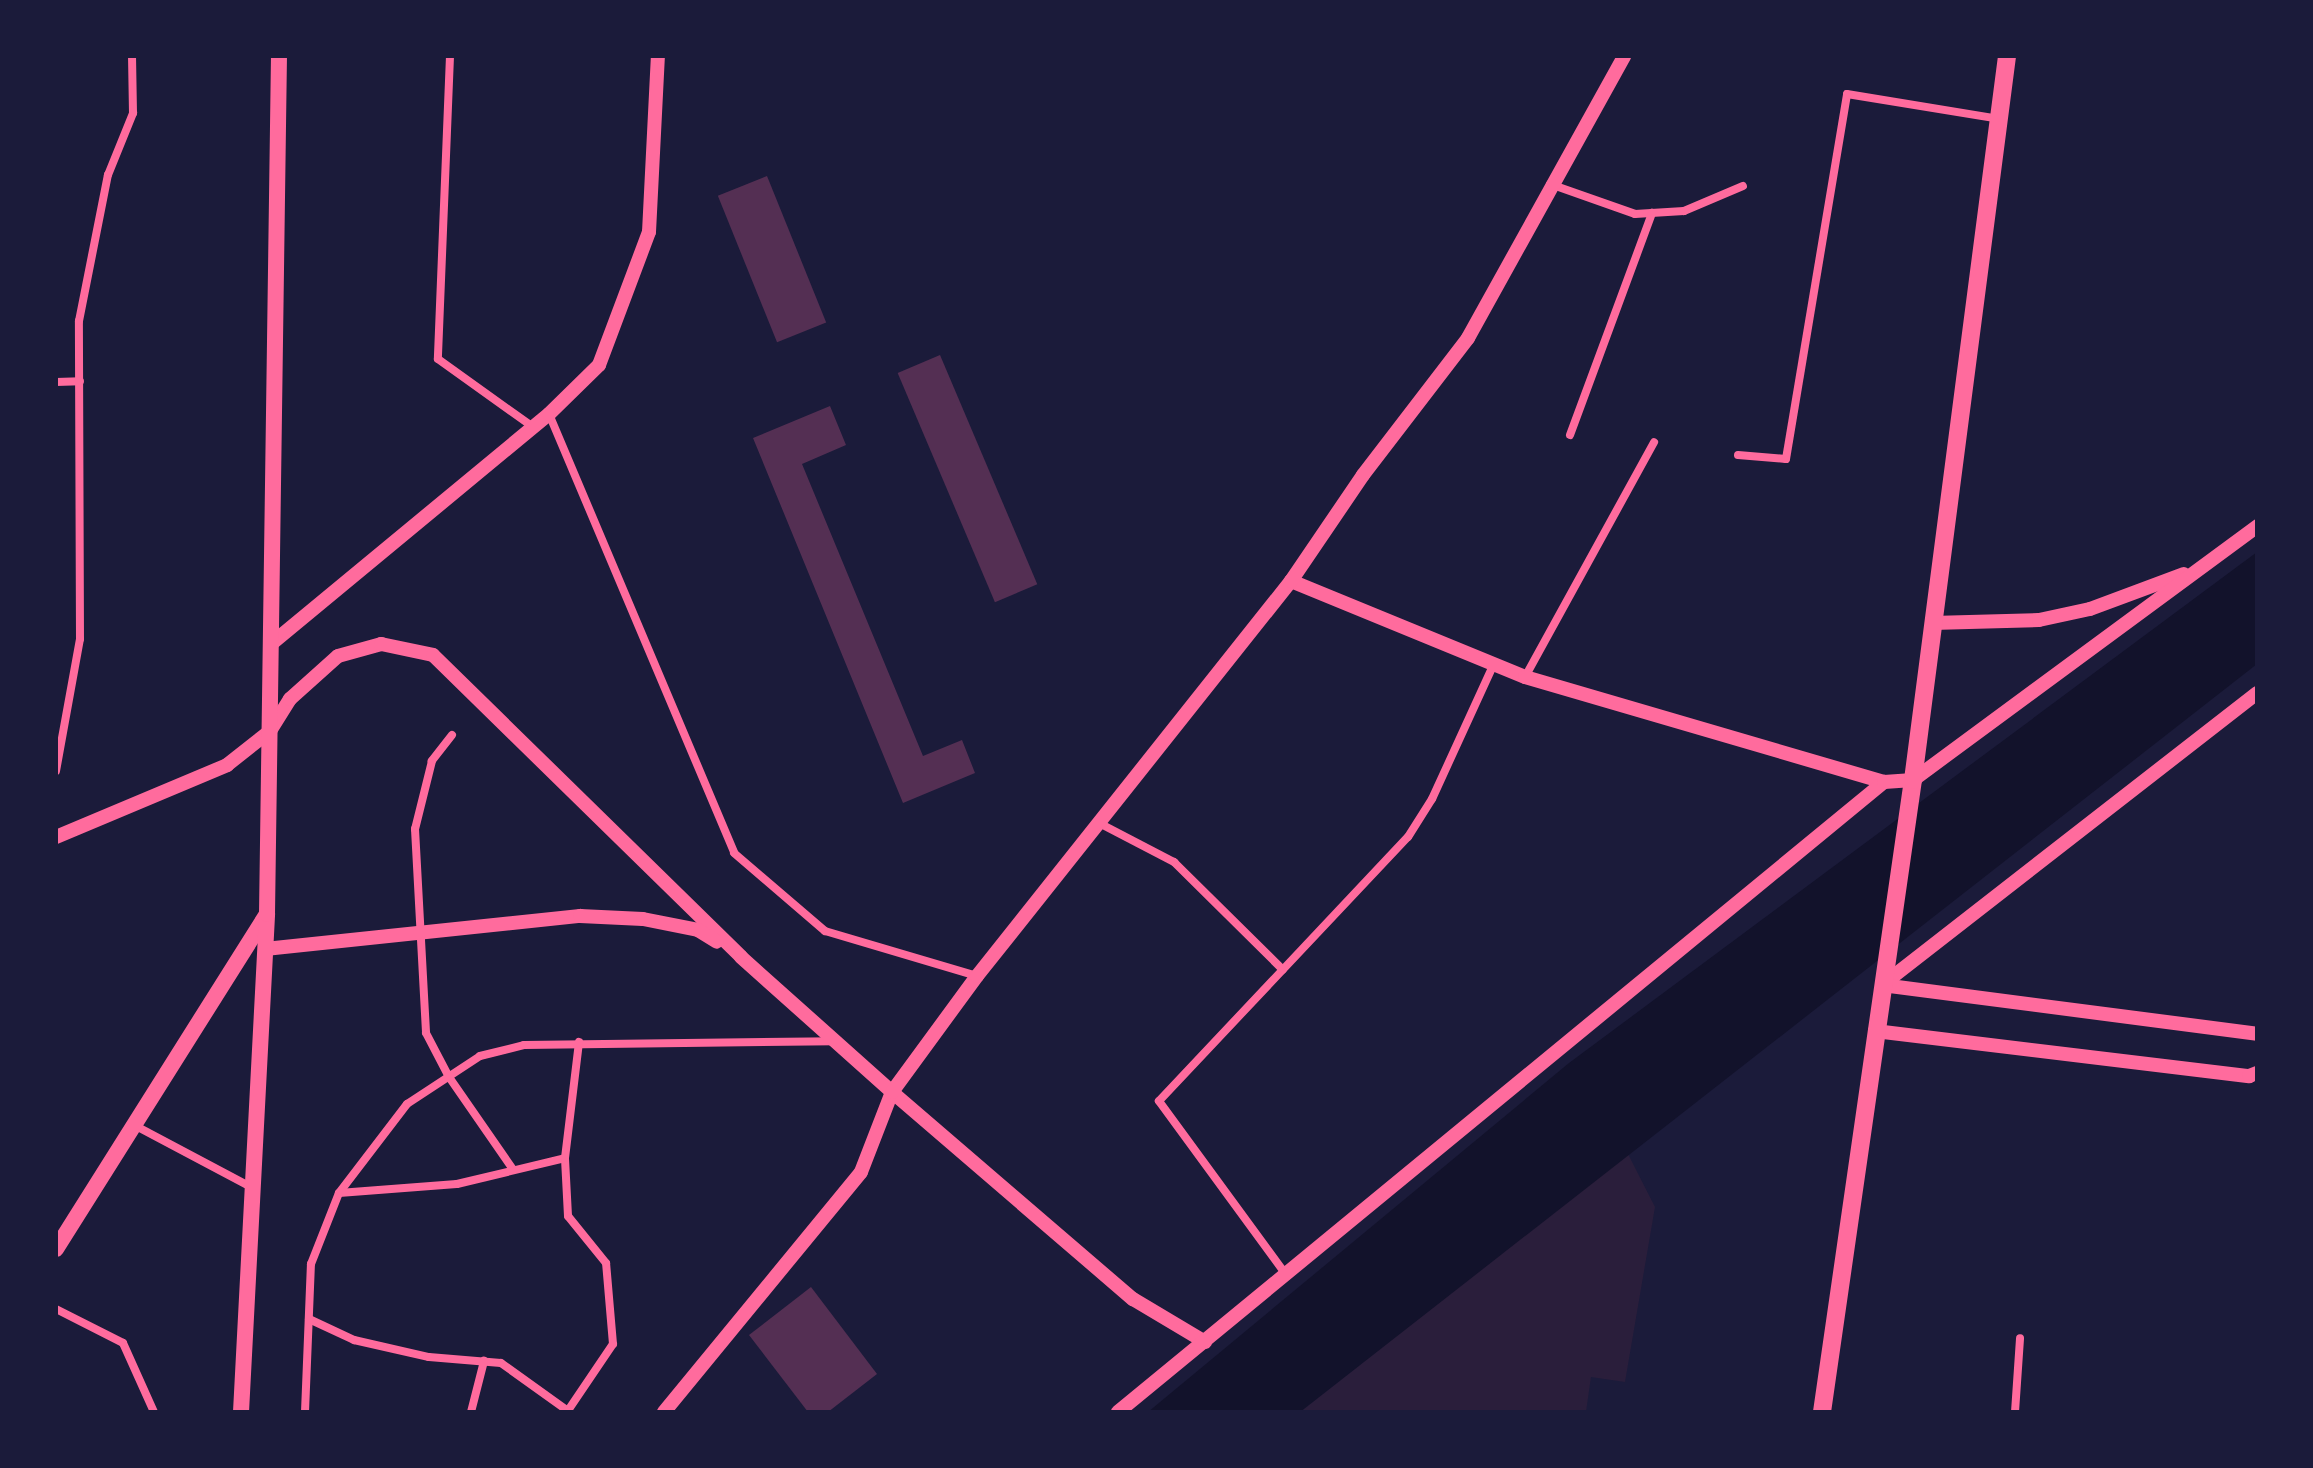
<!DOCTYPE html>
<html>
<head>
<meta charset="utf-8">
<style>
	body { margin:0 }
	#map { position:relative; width:2313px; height:1468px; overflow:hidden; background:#1b1b3a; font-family:Cabin,sans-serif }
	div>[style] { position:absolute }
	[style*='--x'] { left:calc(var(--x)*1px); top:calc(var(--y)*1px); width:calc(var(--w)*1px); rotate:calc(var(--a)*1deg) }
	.green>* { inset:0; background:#2a1e3b }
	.water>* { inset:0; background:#12122b }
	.building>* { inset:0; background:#542f53; transform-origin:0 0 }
	.minor>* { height:8px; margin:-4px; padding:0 4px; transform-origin:4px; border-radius:4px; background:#ff6b9d }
	.tertiary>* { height:14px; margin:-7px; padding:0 7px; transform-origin:7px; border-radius:7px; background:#ff6b9d }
	.secondary>* { height:16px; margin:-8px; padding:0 8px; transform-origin:8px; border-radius:8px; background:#ff6b9d }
	.primary>* { height:18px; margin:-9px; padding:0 9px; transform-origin:9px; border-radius:9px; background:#ff6b9d }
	span { translate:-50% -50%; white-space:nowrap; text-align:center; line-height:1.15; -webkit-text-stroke:8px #1b1b3a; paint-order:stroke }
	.frame { position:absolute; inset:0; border:58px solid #1b1b3a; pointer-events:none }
</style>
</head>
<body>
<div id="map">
	<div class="green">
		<i style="clip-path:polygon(1628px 1154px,1655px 1207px,1625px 1382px,1591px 1377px,1586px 1412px,1300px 1412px)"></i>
	</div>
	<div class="water">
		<i style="clip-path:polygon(2257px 552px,2257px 664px,1300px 1412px,1148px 1412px,1569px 1063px)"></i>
	</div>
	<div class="building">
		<i style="left:767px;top:176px;width:158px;height:53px;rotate:68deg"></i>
		<i style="left:940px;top:355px;width:249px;height:46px;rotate:67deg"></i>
		<i style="clip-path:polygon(830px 406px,846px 445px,802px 464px,923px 756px,962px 740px,975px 773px,903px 803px,753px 438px)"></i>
		<i style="clip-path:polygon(811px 1287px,877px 1374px,828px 1412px,808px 1412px,749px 1335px)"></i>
	</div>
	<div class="minor">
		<i style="--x:450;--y:56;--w:303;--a:92.3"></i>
		<i style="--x:438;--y:359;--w:117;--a:35.6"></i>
		<i style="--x:1550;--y:184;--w:90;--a:19.4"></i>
		<i style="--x:1635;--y:214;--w:49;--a:-3.5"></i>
		<i style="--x:1684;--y:211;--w:64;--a:-23"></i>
		<i style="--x:56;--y:382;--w:24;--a:-2"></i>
		<i style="--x:549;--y:414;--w:476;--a:67.1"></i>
		<i style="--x:734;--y:853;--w:120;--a:40.6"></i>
		<i style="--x:825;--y:931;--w:159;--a:16.5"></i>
		<i style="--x:1570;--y:435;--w:237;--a:-69.7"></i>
		<i style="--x:1738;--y:455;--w:48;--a:4.8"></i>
		<i style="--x:1786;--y:459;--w:370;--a:-80.5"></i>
		<i style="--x:1847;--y:94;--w:154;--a:9.3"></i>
		<i style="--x:1525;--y:677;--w:268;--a:-61.2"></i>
		<i style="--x:452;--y:735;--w:33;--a:128"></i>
		<i style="--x:432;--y:761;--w:70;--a:104"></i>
		<i style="--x:415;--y:829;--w:204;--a:86.9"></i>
		<i style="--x:426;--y:1033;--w:50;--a:62.4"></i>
		<i style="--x:449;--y:1077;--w:111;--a:55.3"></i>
		<i style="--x:56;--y:771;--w:134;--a:-79.7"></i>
		<i style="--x:80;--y:639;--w:318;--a:-90.2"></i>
		<i style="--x:79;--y:321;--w:149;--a:-78.8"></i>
		<i style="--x:108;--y:175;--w:67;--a:-68"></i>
		<i style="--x:133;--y:113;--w:57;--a:-91"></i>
		<i style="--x:1099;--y:823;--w:85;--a:27.5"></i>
		<i style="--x:1174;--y:862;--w:153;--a:44.7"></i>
		<i style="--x:134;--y:1125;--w:135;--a:27.9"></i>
		<i style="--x:339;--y:1193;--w:118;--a:-4.4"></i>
		<i style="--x:457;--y:1184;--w:111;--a:-13.5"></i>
		<i style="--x:1287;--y:1276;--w:217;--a:-126.2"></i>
		<i style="--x:1159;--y:1101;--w:363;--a:-46.7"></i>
		<i style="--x:1408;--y:837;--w:45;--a:-57.7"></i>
		<i style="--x:1432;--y:799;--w:146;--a:-65.4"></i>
		<i style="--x:56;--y:1309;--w:75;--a:26.9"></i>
		<i style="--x:123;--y:1343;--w:76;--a:65.8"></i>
		<i style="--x:309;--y:1319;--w:50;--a:25"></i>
		<i style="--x:354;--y:1340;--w:77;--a:12.8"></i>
		<i style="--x:429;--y:1357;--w:72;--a:4.8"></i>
		<i style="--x:501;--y:1363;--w:82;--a:35.6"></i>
		<i style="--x:305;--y:1412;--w:148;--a:-87.7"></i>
		<i style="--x:311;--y:1264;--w:76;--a:-68.5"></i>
		<i style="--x:339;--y:1193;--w:112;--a:-52.6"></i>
		<i style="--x:407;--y:1104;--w:87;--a:-33.3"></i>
		<i style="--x:480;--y:1056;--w:45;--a:-14"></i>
		<i style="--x:524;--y:1045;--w:310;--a:-0.7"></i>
		<i style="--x:471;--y:1412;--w:53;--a:-75.7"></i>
		<i style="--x:567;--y:1412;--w:82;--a:-55.9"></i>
		<i style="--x:613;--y:1344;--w:81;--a:-94.9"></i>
		<i style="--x:606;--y:1263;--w:60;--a:-129"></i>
		<i style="--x:568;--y:1216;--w:58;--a:-93"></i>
		<i style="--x:565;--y:1158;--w:117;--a:-83.1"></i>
		<i style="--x:2015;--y:1412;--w:74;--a:-86.1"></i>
	</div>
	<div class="tertiary">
		<i style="--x:1291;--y:581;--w:253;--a:22.3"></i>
		<i style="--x:1525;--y:677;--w:374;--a:16.3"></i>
		<i style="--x:1932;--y:623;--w:107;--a:-1.6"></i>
		<i style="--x:2039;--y:620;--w:52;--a:-12.2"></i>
		<i style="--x:2090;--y:609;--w:100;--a:-20.4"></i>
		<i style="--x:271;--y:644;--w:361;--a:-39.6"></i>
		<i style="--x:549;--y:414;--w:70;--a:-44.4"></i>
		<i style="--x:599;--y:365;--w:142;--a:-69.4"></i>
		<i style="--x:649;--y:232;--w:176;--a:-87.1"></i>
		<i style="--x:56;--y:837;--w:186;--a:-22.8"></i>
		<i style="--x:227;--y:765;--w:55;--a:-38.3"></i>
		<i style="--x:270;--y:731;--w:38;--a:-58"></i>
		<i style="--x:290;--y:699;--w:64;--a:-41.9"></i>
		<i style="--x:338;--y:656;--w:45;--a:-15.6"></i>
		<i style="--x:381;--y:644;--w:53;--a:11.9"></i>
		<i style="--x:433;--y:655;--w:431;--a:44.4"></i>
		<i style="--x:741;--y:957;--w:203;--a:41.8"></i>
		<i style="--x:892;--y:1092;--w:318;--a:40.7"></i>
		<i style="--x:1133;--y:1299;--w:84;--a:30.8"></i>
		<i style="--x:265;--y:949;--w:317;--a:-6"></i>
		<i style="--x:580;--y:916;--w:63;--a:2.7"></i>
		<i style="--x:643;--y:919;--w:56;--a:11.3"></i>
		<i style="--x:698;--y:930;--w:22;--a:32"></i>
		<i style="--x:1882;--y:985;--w:475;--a:-37.9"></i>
		<i style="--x:1882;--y:985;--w:378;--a:7.4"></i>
		<i style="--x:1875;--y:1031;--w:377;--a:6.9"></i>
		<i style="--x:2249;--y:1076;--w:9;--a:-21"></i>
		<i style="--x:664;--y:1412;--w:310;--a:-50.6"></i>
		<i style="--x:861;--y:1172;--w:86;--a:-68.8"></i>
		<i style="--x:892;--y:1092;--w:144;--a:-53.8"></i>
		<i style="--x:977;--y:976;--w:505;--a:-51.52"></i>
		<i style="--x:1291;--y:581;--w:128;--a:-55.8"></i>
		<i style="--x:1363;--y:475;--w:173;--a:-52.5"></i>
		<i style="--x:1468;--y:338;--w:322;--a:-61"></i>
		<i style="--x:1118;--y:1412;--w:992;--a:-39.44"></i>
		<i style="--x:1884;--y:782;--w:29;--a:-4"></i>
		<i style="--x:1913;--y:780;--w:428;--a:-36.4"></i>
	</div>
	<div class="secondary">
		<i style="--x:56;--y:1249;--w:395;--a:-57.8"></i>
		<i style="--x:241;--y:1412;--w:499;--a:-87"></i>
		<i style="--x:267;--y:914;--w:858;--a:-89.2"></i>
	</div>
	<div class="primary">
		<i style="--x:1822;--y:1412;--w:639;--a:-81.81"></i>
		<i style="--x:1913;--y:780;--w:730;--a:-82.6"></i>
	</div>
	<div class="frame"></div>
</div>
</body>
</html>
